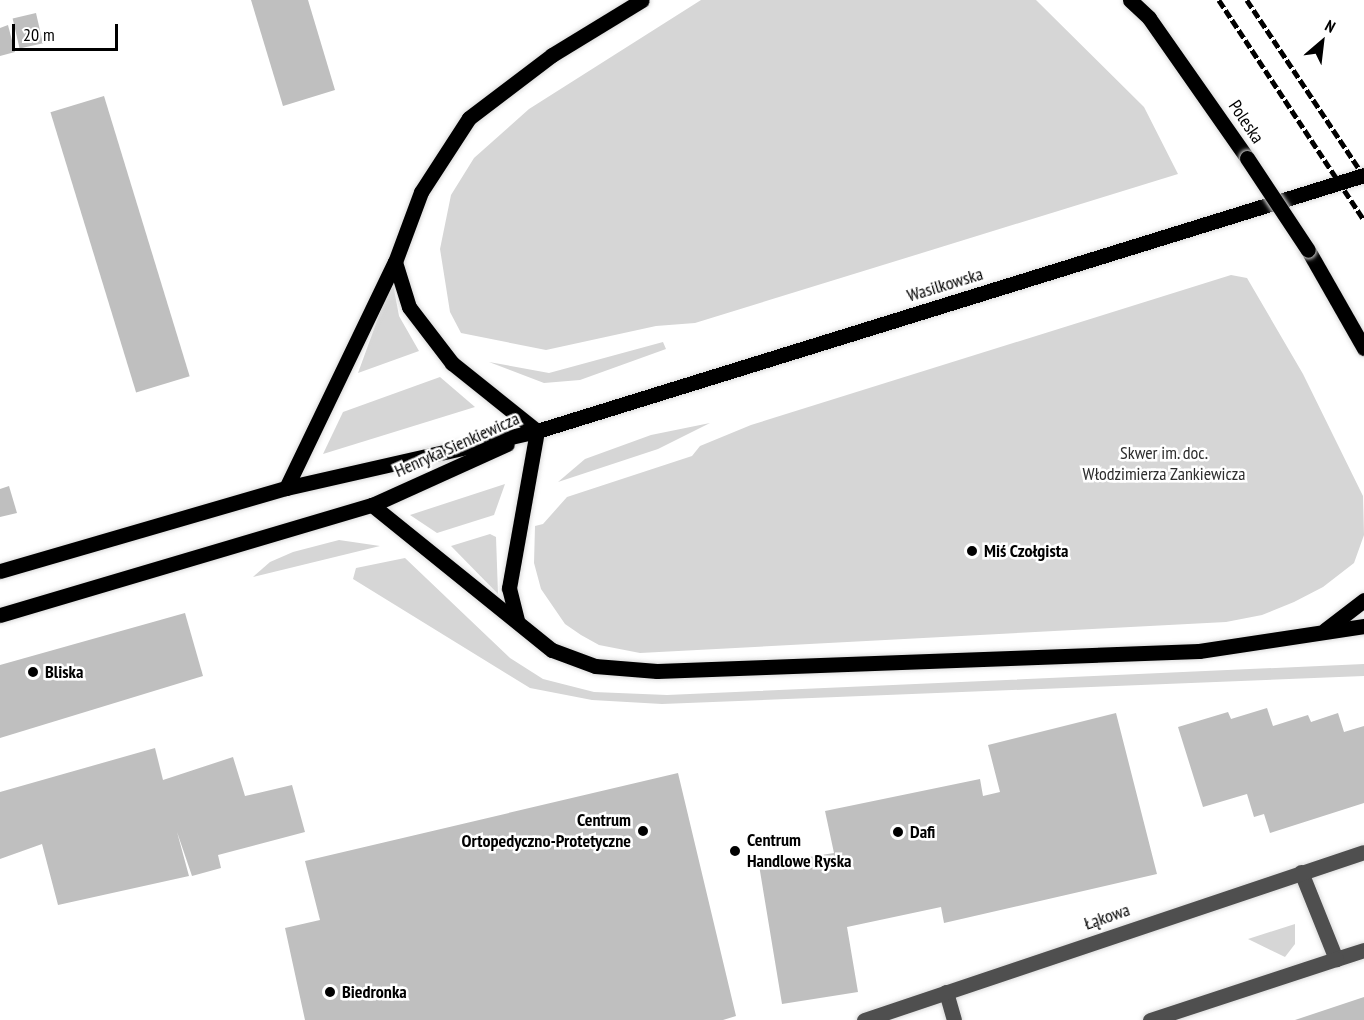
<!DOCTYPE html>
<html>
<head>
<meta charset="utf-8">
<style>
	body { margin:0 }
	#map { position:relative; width:1364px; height:1020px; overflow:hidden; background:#fff; font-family:"PT Sans Narrow",sans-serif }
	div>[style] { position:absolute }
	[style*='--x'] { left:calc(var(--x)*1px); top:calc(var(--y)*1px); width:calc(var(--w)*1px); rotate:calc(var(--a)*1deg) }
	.green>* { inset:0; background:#d6d6d6 }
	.building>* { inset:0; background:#bfbfbf; transform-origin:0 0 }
	.roads { filter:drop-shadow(0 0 2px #dbdbdb) drop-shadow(0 0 2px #dbdbdb) }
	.minor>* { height:15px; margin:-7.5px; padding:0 7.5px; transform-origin:7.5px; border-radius:7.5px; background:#4f4f4f }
	.major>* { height:15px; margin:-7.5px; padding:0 7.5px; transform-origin:7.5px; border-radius:7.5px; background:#000 }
	.rail>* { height:4.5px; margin-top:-2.25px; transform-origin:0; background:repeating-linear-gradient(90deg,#000 0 9px,transparent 0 12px) }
	.bridges { filter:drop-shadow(0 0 2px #dbdbdb) drop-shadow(0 0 2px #dbdbdb) }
	.major-bridge>* { height:15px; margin:-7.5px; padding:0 7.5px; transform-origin:7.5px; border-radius:7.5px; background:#000 }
	.dots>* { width:16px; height:16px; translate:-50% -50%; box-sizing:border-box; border:3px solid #fff; border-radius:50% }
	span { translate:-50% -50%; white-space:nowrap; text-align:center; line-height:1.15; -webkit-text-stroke:5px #fff; paint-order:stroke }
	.street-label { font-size:18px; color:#000 }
	.park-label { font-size:18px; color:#2d2d2d }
	.poi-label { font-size:18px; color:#000; font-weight:700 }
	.left { translate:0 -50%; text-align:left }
	.right { translate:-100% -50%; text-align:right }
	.north { position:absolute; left:1292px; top:12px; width:60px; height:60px; -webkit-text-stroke:4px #fff; paint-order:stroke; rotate:28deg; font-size:16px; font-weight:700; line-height:24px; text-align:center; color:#000 }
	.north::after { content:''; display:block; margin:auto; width:21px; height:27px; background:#000; clip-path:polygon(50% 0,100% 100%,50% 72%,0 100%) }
	.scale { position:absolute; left:12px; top:24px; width:106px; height:27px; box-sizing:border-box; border:3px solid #000; border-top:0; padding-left:8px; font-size:18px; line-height:21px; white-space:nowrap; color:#000; -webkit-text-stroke:4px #fff; paint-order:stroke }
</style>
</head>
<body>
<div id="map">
	<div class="green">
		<i style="clip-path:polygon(701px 0,1036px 0,1144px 107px,1178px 174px,695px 323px,656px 326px,546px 350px,461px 333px,450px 312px,440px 249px,451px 195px,474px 158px,529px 109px)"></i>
		<i style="clip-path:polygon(1231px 275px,1247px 278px,1303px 374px,1363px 496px,1364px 535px,1354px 563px,1323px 587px,1294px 602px,1262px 615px,1226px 622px,640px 653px,599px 645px,581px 635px,565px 624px,541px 589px,534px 563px,535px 526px,543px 524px,567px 497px,692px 456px,700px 446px,751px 425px)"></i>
		<i style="clip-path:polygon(390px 285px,394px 289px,399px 316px,419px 351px,358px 373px)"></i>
		<i style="clip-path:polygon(663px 342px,666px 349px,580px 380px,544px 383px,489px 362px,549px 373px)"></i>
		<i style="clip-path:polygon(440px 377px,475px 407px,323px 454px,343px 412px)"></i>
		<i style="clip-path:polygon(710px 423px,658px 449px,558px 482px,585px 459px,651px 435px)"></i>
		<i style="clip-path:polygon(505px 484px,494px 515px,437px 533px,410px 515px)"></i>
		<i style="clip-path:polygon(490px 534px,496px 537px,498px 594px,451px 546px)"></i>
		<i style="clip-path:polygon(339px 540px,380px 546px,253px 577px,270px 562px,293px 552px)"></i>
		<i style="clip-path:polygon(405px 558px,510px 658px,543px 679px,594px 692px,667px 695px,1364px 664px,1364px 676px,662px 704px,592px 700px,530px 688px,353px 579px,356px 568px)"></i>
		<i style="clip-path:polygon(1295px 924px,1295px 944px,1285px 957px,1248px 939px)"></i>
	</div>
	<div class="building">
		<i style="clip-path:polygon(251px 0,308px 0,335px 90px,283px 106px)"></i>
		<i style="left:36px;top:13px;width:31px;height:24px;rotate:77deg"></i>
		<i style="clip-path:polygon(8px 25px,15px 52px,0 56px,0 28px)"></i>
		<i style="left:104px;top:96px;width:293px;height:56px;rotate:73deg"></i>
		<i style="clip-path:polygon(9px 486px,17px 513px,0 517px,0 489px)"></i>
		<i style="clip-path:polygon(185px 613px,203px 676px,0 738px,0 665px)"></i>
		<i style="clip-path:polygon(1267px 708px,1273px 726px,1308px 715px,1311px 722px,1338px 713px,1344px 732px,1364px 726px,1364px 803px,1270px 833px,1264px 814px,1254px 817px,1247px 794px,1203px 807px,1178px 727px,1228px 712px,1231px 719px)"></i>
		<i style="clip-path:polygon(1116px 713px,1157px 874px,944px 923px,941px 907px,847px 927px,858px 992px,782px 1004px,759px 865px,834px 853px,825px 811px,980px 779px,983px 796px,1000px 792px,988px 745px)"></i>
		<i style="clip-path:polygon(155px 748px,163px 780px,233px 757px,245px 796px,292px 785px,305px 832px,218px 855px,221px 868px,192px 876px,177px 832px,189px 876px,58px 905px,42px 844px,0 859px,0 792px)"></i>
		<i style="clip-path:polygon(678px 773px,736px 1016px,723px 1020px,305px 1020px,285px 928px,320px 920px,305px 861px)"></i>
		<i style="clip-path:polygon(1364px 997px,1364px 1020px,1295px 1020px)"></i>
	</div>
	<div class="roads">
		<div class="minor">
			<i style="--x:1301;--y:872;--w:94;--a:68.1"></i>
			<i style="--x:1336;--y:959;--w:29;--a:-18"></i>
			<i style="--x:946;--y:992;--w:29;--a:74"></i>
			<i style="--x:864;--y:1020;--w:527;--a:-18.57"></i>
			<i style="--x:1150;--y:1020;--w:196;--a:-18.2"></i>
		</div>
		<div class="major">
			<i style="--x:1130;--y:0;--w:26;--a:43"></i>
			<i style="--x:1149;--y:18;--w:171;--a:55"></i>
			<i style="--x:1308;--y:250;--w:113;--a:60.3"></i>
			<i style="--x:395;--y:262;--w:47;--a:72.7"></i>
			<i style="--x:409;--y:307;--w:71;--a:52.5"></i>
			<i style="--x:452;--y:363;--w:109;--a:38.7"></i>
			<i style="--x:286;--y:488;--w:251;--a:-64.3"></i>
			<i style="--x:395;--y:262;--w:75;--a:-69.6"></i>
			<i style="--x:421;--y:192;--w:88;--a:-57"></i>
			<i style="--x:469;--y:118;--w:104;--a:-37.2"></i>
			<i style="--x:552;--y:55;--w:105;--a:-31.4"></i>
			<i style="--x:372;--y:505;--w:231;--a:38.9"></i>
			<i style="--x:552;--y:650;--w:46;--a:20.4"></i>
			<i style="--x:595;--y:666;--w:62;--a:4.6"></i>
			<i style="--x:657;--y:671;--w:542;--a:-2.11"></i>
			<i style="--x:1199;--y:651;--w:167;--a:-8.6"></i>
			<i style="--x:0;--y:571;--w:298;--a:-16.2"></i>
			<i style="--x:286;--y:488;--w:257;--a:-12.8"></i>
			<i style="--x:537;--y:431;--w:866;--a:-17.2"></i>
			<i style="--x:0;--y:615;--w:388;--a:-16.5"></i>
			<i style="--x:372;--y:505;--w:148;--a:-24.3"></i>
			<i style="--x:517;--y:620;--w:33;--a:-104"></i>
			<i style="--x:509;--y:588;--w:159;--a:-79.9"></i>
			<i style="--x:1325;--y:630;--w:49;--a:-37.6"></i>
		</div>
	</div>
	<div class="rail">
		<i style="--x:1219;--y:0;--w:263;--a:56.6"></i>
		<i style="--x:1247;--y:0;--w:211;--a:56.4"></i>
	</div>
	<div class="bridges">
		<div class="major-bridge">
			<i style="--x:1247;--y:158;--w:110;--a:56.5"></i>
		</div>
	</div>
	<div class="dots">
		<i style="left:972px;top:551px;background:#000"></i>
		<i style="left:33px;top:672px;background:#000"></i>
		<i style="left:643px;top:831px;background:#000"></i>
		<i style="left:898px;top:832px;background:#000"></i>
		<i style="left:735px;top:851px;background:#000"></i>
		<i style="left:330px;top:992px;background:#000"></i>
	</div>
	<div class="street-label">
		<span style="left:1246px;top:122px;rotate:56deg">Poleska</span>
		<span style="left:945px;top:285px;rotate:-17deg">Wasilkowska</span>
		<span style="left:457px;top:445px;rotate:-24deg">Henryka Sienkiewicza</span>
		<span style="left:1107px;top:917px;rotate:-19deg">Łąkowa</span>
	</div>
	<div class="park-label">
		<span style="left:1164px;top:464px">Skwer im. doc.<br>Włodzimierza Zankiewicza</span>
	</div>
	<div class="poi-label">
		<span class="left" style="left:984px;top:551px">Miś Czołgista</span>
		<span class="left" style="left:45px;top:672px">Bliska</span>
		<span class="right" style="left:631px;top:831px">Centrum<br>Ortopedyczno-Protetyczne</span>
		<span class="left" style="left:910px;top:832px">Dafi</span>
		<span class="left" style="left:747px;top:851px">Centrum<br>Handlowe Ryska</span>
		<span class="left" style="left:342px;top:992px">Biedronka</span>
	</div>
	<div class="north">N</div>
	<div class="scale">20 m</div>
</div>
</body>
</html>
